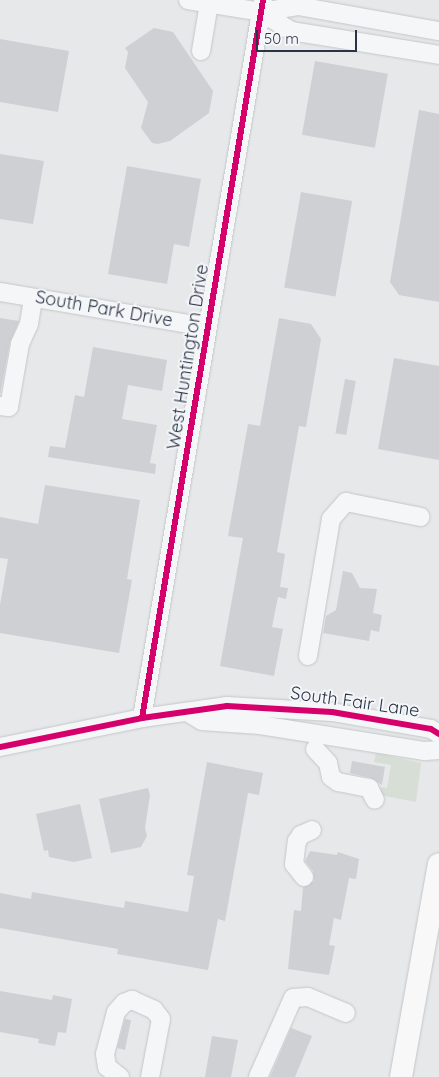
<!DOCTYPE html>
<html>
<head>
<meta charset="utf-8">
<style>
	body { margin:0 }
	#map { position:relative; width:439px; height:1077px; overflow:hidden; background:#e6e8ea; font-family:Quicksand,sans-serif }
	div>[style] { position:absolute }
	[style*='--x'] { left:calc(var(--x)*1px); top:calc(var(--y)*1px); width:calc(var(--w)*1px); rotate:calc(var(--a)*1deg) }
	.green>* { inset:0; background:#d6ded6 }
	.building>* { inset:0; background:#ced0d3; transform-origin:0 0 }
	.roads { filter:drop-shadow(0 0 1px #c4c6c8) drop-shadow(0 0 1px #c4c6c8) }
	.minor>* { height:18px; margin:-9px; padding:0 9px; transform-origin:9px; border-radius:9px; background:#f5f6f7 }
	.major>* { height:22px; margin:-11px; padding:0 11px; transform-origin:11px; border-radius:11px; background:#f8f8f8 }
	.cycleway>* { height:6px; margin:-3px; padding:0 3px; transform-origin:3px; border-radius:3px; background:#d6006c }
	span { translate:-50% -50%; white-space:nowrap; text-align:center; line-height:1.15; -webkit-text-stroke:4px #f4f6f9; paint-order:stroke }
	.street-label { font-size:18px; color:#2b3445 }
	.scale { position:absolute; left:256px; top:30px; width:101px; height:22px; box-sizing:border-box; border:2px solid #2b3445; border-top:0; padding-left:6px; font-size:15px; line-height:18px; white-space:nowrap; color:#2b3445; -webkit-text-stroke:4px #f4f6f9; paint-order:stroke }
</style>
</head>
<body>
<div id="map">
	<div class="green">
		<i style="clip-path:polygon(376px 753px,421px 763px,416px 802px,380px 795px,381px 787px,387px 788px,391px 765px,374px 762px)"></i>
	</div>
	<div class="building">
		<i style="clip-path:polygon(154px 28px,173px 32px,213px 91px,209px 113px,170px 141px,158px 144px,152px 143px,141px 128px,148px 102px,125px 68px,128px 52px,125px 48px)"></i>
		<i style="clip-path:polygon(0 39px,69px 51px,58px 112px,0 102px)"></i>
		<i style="left:315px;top:61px;width:74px;height:75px;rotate:10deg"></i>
		<i style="clip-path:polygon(419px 110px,439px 114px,439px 302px,399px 295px,390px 282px)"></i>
		<i style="clip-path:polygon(0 154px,44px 161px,33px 224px,0 219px)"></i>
		<i style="clip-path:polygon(127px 166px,201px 179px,189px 247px,174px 244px,167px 284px,108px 274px)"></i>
		<i style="left:301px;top:192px;width:52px;height:97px;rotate:10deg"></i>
		<i style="clip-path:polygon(0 318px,19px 321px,10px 342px,0 395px)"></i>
		<i style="clip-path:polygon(279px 318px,311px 324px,321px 339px,306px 427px,299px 426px,277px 552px,285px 554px,280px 587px,288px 588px,286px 599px,278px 597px,272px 627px,283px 629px,274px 676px,220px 666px,243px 538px,228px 536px,248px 424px,260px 426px)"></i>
		<i style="clip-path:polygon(93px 347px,167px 360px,162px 391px,128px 385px,122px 419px,157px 425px,150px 463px,156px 464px,155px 474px,48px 457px,50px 446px,65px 448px,75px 395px,84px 397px)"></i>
		<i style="clip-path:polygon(394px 358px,439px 366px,439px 460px,378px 449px)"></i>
		<i style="left:345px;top:379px;width:11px;height:55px;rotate:10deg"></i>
		<i style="clip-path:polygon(45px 485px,140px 500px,127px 579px,132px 580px,119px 653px,0 633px,0 605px,8px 559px,0 558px,0 517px,38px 524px)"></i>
		<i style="clip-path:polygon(343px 571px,352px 573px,360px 588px,377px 589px,373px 613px,382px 615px,379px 632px,371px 630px,369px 641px,323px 633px,326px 616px,336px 610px)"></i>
		<i style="clip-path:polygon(352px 761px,385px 767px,382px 785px,371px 778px,350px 773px)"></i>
		<i style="clip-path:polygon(207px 762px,263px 773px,259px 795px,248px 793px,225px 921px,218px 919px,208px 970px,117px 954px,118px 949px,0 928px,0 893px,31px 899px,32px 892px,124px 908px,125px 901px,188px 912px,194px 876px,187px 875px)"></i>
		<i style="clip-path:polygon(148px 788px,150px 795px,145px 828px,147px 836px,141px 847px,111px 853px,99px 799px)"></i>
		<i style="clip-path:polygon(80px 804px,92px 858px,74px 862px,49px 857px,48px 850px,44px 851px,36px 814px)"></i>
		<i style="clip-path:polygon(310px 851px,337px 855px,338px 852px,359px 859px,356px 879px,349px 878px,341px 920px,334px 918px,329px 945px,335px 946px,329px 975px,288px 969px,294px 910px,301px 911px,303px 887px,314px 881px,313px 871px,305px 861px)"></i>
		<i style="clip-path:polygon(0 991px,52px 1000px,53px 995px,72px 999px,66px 1033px,58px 1032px,55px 1046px,38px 1043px,39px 1039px,0 1032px)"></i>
		<i style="clip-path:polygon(125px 1019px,131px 1020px,125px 1050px,117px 1048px)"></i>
		<i style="clip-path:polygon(291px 1028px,312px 1036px,295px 1077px,270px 1077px)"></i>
		<i style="clip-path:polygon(212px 1036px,238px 1040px,231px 1077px,205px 1077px)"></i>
	</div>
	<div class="roads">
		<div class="minor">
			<i style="--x:188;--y:0;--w:74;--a:9.3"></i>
			<i style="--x:261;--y:12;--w:37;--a:-9"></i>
			<i style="--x:298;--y:6;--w:143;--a:10.1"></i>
			<i style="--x:261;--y:12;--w:36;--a:32"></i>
			<i style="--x:291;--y:31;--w:150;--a:9.2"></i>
			<i style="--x:201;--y:51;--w:49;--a:-80.5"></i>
			<i style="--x:0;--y:292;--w:210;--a:9.6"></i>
			<i style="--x:0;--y:406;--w:9;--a:6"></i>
			<i style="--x:9;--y:407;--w:64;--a:-80.1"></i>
			<i style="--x:20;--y:344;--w:22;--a:-66"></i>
			<i style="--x:29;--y:324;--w:26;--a:-81"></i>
			<i style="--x:308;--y:656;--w:139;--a:-80.5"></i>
			<i style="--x:331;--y:519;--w:23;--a:-49"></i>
			<i style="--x:346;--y:502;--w:76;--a:11.3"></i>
			<i style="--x:189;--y:713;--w:15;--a:32"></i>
			<i style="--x:202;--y:721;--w:58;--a:3.9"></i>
			<i style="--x:260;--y:725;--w:167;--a:9"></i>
			<i style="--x:425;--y:751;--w:14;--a:-4"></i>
			<i style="--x:142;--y:718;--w:728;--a:-80.43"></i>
			<i style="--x:0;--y:747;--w:145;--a:-11.5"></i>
			<i style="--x:142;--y:718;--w:86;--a:-8"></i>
			<i style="--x:227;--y:706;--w:105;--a:3.3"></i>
			<i style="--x:332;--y:712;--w:100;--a:9.7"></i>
			<i style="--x:431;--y:729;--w:9;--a:32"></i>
			<i style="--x:315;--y:749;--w:19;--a:47"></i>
			<i style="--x:328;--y:763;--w:14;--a:78"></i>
			<i style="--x:331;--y:777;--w:9;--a:36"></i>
			<i style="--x:338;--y:782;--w:32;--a:11"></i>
			<i style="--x:369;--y:788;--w:13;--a:63"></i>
			<i style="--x:304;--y:877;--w:16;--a:-128"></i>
			<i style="--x:294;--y:864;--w:23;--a:-83"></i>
			<i style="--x:297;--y:841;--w:7;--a:-56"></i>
			<i style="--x:301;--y:835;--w:12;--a:-24"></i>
			<i style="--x:120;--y:1077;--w:16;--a:-142"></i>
			<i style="--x:107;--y:1067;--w:13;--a:-99"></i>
			<i style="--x:105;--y:1054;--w:43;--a:-75.3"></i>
			<i style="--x:116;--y:1012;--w:12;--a:-48"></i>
			<i style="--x:124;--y:1003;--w:9;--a:-21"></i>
			<i style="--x:132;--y:1000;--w:24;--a:24"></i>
			<i style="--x:154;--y:1010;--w:11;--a:52"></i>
			<i style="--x:161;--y:1019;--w:59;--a:100.7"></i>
			<i style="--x:258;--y:1077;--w:86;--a:-66.1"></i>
			<i style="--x:293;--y:998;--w:15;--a:-4"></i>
			<i style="--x:308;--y:997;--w:41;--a:22.8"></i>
		</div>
		<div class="major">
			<i style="--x:401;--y:1077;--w:216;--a:-79.9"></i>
		</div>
	</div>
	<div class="cycleway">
		<i style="--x:142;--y:718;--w:728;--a:-80.43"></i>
		<i style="--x:0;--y:747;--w:145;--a:-11.5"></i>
		<i style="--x:142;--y:718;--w:86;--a:-8"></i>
		<i style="--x:227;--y:706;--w:105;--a:3.3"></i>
		<i style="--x:332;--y:712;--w:100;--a:9.7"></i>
		<i style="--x:431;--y:729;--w:9;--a:32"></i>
	</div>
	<div class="street-label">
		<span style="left:104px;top:309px;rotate:10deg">South Park Drive</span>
		<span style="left:188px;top:357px;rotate:-81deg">West Huntington Drive</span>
		<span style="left:355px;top:702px;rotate:8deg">South Fair Lane</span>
	</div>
	<div class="scale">50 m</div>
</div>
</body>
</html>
